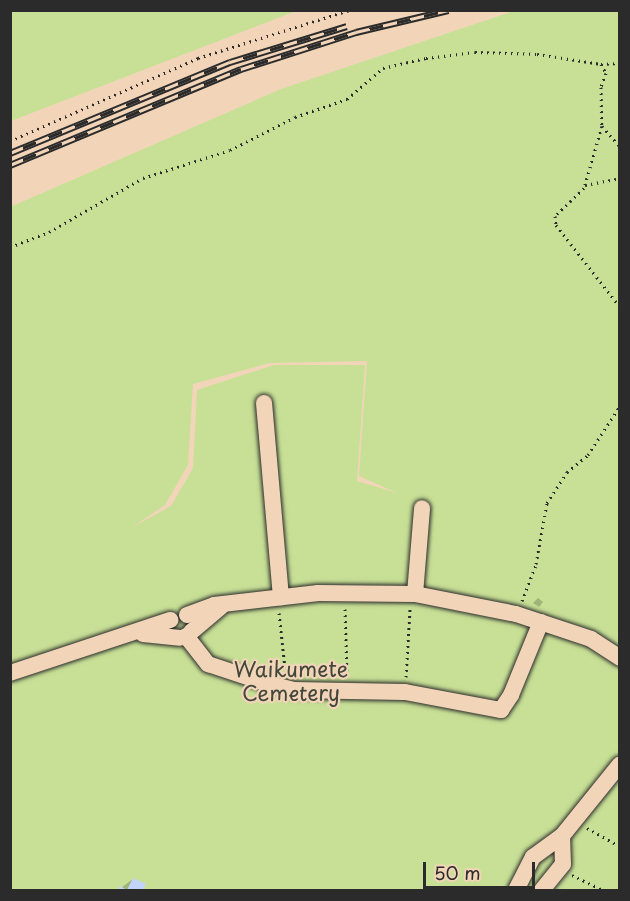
<!DOCTYPE html>
<html>
<head>
<meta charset="utf-8">
<style>
	body { margin:0 }
	#map { position:relative; width:630px; height:901px; overflow:hidden; background:#f2d5b8; font-family:"Playpen Sans",sans-serif }
	div>[style] { position:absolute }
	[style*='--x'] { left:calc(var(--x)*1px); top:calc(var(--y)*1px); width:calc(var(--w)*1px); rotate:calc(var(--a)*1deg) }
	.green>* { inset:0; background:#c8e096 }
	.shadow>* { inset:0; background:#0003 }
	.building>* { inset:0; background:#c2d4f9 }
	.path>* { height:3px; margin-top:-1.5px; transform-origin:0; background:repeating-linear-gradient(90deg,#2b2b2b 0 1.5px,transparent 0 6px) }
	.roads { filter:drop-shadow(0 0 2px #2b2b2b) drop-shadow(0 0 2px #2b2b2b) }
	.minor>* { height:16px; margin:-8px; padding:0 8px; transform-origin:8px; border-radius:8px; background:#f2d5b8 }
	.rail>* { height:7px; margin-top:-3.5px; transform-origin:0; background:repeating-linear-gradient(90deg,#f2d5b8 0 14px,#2b2b2b 0 28px); box-sizing:border-box; border-block:2px solid #2b2b2b }
	span { translate:-50% -50%; white-space:nowrap; text-align:center; line-height:1.15; -webkit-text-stroke:4.5px #f2d5b8; paint-order:stroke }
	.park-label { font-size:21px; color:#43463b }
	.frame { position:absolute; inset:0; border:12px solid #2b2b2b; pointer-events:none }
	.scale { position:absolute; left:423px; top:862px; width:112px; height:27px; box-sizing:border-box; border:3px solid #2b2b2b; border-top:0; padding-left:8px; font-size:18px; line-height:21px; white-space:nowrap; color:#2b2b2b; -webkit-text-stroke:4px #f2d5b8; paint-order:stroke }
</style>
</head>
<body>
<div id="map">
	<div class="green">
		<i style="clip-path:polygon(11px 10px,296px 10px,296px 11px,11px 121px)"></i>
		<i style="clip-path:polygon(evenodd,514px 11px,619px 11px,619px 890px,11px 890px,10px 207px,281px 89px,514px 11px,367px 361px,359px 476px,397px 493px,357px 481px,365px 365px,274px 365px,197px 390px,193px 468px,171px 506px,131px 528px,165px 505px,188px 465px,193px 384px,270px 363px,367px 361px)"></i>
	</div>
	<div class="shadow">
		<i style="clip-path:polygon(538px 598px,543px 602px,539px 607px,533px 603px)"></i>
		<i style="clip-path:polygon(133px 879px,144px 884px,141px 890px,118px 890px)"></i>
	</div>
	<div class="building">
		<i style="clip-path:polygon(133px 878px,146px 884px,143px 890px,118px 890px,120px 886px,127px 890px)"></i>
	</div>
	<div class="path">
		<i style="--x:601;--y:64;--w:19;--a:-3"></i>
		<i style="--x:602;--y:126;--w:65;--a:106.2"></i>
		<i style="--x:584;--y:188;--w:40;--a:136"></i>
		<i style="--x:555;--y:216;--w:9;--a:84"></i>
		<i style="--x:556;--y:225;--w:104;--a:52"></i>
		<i style="--x:10;--y:141;--w:206;--a:-23.8"></i>
		<i style="--x:198;--y:58;--w:158;--a:-17.6"></i>
		<i style="--x:585;--y:185;--w:36;--a:-11"></i>
		<i style="--x:10;--y:247;--w:42;--a:-21"></i>
		<i style="--x:49;--y:232;--w:108;--a:-29.9"></i>
		<i style="--x:143;--y:178;--w:91;--a:-17.8"></i>
		<i style="--x:230;--y:150;--w:73;--a:-26.9"></i>
		<i style="--x:295;--y:117;--w:55;--a:-19.1"></i>
		<i style="--x:347;--y:99;--w:48;--a:-40.7"></i>
		<i style="--x:383;--y:68;--w:44;--a:-13.1"></i>
		<i style="--x:426;--y:58;--w:49;--a:-7"></i>
		<i style="--x:475;--y:52;--w:62;--a:1.8"></i>
		<i style="--x:537;--y:54;--w:65;--a:8.9"></i>
		<i style="--x:601;--y:64;--w:10;--a:61"></i>
		<i style="--x:606;--y:73;--w:15;--a:110"></i>
		<i style="--x:601;--y:87;--w:39;--a:89"></i>
		<i style="--x:602;--y:126;--w:28;--a:49"></i>
		<i style="--x:522;--y:601;--w:40;--a:-69"></i>
		<i style="--x:536;--y:564;--w:62;--a:-79.8"></i>
		<i style="--x:547;--y:503;--w:37;--a:-57"></i>
		<i style="--x:567;--y:472;--w:27;--a:-39"></i>
		<i style="--x:588;--y:455;--w:59;--a:-56.9"></i>
		<i style="--x:345;--y:609;--w:68;--a:88.3"></i>
		<i style="--x:279;--y:613;--w:55;--a:83.8"></i>
		<i style="--x:406;--y:677;--w:68;--a:-86.6"></i>
		<i style="--x:587;--y:828;--w:38;--a:29"></i>
		<i style="--x:572;--y:875;--w:34;--a:26"></i>
	</div>
	<div class="roads">
		<div class="minor">
			<i style="--x:264;--y:403;--w:195;--a:85"></i>
			<i style="--x:415;--y:594;--w:86;--a:-85.3"></i>
			<i style="--x:187;--y:615;--w:29;--a:-20"></i>
			<i style="--x:214;--y:605;--w:105;--a:-6.6"></i>
			<i style="--x:318;--y:593;--w:97;--a:0.6"></i>
			<i style="--x:415;--y:594;--w:103;--a:11.2"></i>
			<i style="--x:516;--y:614;--w:79;--a:18.4"></i>
			<i style="--x:591;--y:639;--w:35;--a:33"></i>
			<i style="--x:191;--y:632;--w:39;--a:-40"></i>
			<i style="--x:143;--y:634;--w:37;--a:6"></i>
			<i style="--x:186;--y:636;--w:36;--a:52"></i>
			<i style="--x:208;--y:664;--w:57;--a:18.4"></i>
			<i style="--x:262;--y:682;--w:32;--a:14"></i>
			<i style="--x:293;--y:690;--w:112;--a:1"></i>
			<i style="--x:405;--y:692;--w:98;--a:10.6"></i>
			<i style="--x:501;--y:710;--w:18;--a:-56"></i>
			<i style="--x:511;--y:695;--w:79;--a:-67.7"></i>
			<i style="--x:10;--y:673;--w:169;--a:-18.3"></i>
			<i style="--x:516;--y:890;--w:37;--a:-63"></i>
			<i style="--x:533;--y:857;--w:36;--a:-36"></i>
			<i style="--x:562;--y:836;--w:92;--a:-51.1"></i>
			<i style="--x:542;--y:890;--w:33;--a:-51"></i>
			<i style="--x:563;--y:864;--w:28;--a:-92"></i>
		</div>
	</div>
	<div class="rail">
		<i style="--x:10;--y:153;--w:238;--a:-22.5"></i>
		<i style="--x:230;--y:62;--w:122;--a:-17.1"></i>
		<i style="--x:10;--y:165;--w:250;--a:-22.6"></i>
		<i style="--x:241;--y:69;--w:121;--a:-17.8"></i>
		<i style="--x:356;--y:32;--w:95;--a:-13.4"></i>
	</div>
	<div class="park-label">
		<span style="left:291px;top:680px">Waikumete<br>Cemetery</span>
	</div>
	<div class="frame"></div>
	<div class="scale">50 m</div>
</div>
</body>
</html>
